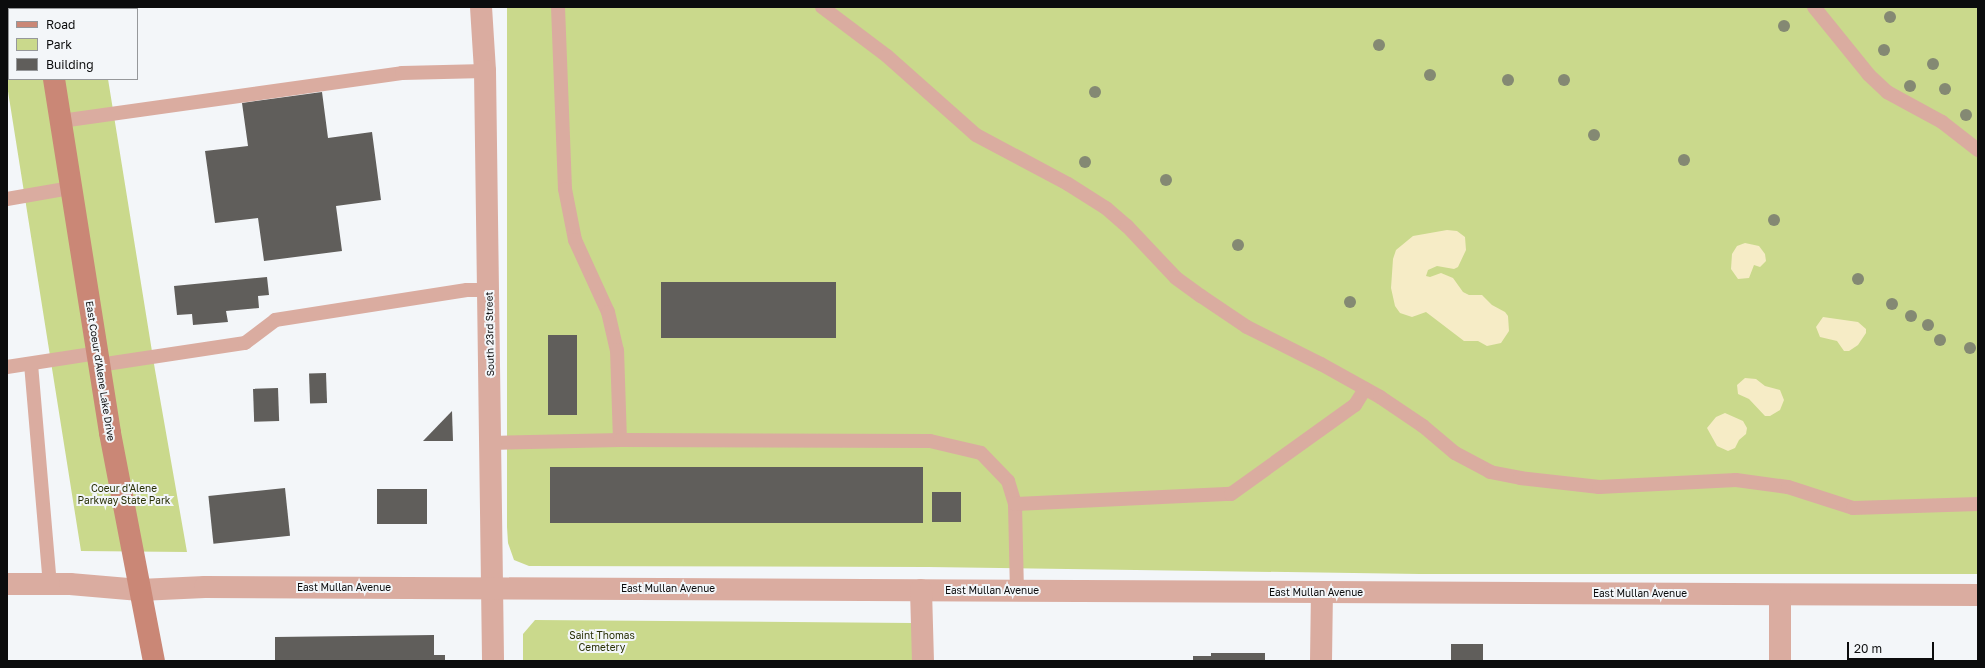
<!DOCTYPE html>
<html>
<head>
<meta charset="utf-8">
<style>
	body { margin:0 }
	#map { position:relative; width:1985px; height:668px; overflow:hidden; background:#f3f6f9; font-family:"Golos Text",sans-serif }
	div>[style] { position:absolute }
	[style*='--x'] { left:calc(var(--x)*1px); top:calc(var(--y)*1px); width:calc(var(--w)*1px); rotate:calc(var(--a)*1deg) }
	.green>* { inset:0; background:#cad98c }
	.sand>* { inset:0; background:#f6ecc6 }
	.building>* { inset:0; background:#605e5b; transform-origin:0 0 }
	.lane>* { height:14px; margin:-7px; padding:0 7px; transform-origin:7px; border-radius:7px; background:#daaca0 }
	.street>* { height:22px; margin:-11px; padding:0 11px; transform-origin:11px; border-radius:11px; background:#daaca0 }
	.secondary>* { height:22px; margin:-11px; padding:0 11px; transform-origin:11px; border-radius:11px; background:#ca8776 }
	.trees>* { width:12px; height:12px; margin:-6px; border-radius:50%; background:#848973 }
	span { translate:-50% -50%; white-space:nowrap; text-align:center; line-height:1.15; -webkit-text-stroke:4px #f3f6f9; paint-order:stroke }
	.street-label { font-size:10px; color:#0b0c0d }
	.park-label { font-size:10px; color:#293005 }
	.frame { position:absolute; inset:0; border:8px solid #0b0c0d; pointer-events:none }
	.legend { position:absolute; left:8px; top:8px; width:130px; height:72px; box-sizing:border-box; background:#f3f6f9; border:1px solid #96989b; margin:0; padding:5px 7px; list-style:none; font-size:12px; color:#0b0c0d }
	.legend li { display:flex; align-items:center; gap:8px; height:20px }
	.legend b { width:20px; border:1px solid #96989b }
	.scale { position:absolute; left:1847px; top:642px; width:87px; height:18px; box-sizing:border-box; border:2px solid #0b0c0d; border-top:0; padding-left:5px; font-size:12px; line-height:14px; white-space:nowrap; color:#0b0c0d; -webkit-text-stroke:3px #f3f6f9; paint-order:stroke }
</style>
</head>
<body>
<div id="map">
	<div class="green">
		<i style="clip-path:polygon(7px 7px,98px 7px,99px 9px,9px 9px,9px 79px,108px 79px,155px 370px,187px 552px,81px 551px,7px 85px)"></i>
		<i style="clip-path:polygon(507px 7px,1978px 7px,1978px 574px,1420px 574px,928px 567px,529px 566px,514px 560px,508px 543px,507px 527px)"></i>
		<i style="clip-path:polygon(535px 620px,912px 623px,912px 661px,523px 661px,523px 634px)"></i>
	</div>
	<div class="sand">
		<i style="clip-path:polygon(1447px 230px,1457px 231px,1465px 237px,1466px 250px,1458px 267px,1454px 269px,1437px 266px,1428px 270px,1426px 276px,1430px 277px,1441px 273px,1453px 278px,1463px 292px,1469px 295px,1482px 295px,1492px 305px,1505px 312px,1508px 316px,1509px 331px,1501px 343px,1487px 346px,1478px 341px,1464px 341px,1426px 312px,1412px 317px,1400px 313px,1395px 306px,1391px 288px,1393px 259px,1396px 250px,1413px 236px)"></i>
		<i style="clip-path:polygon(1745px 243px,1759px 246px,1765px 254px,1766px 261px,1760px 267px,1754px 265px,1749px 278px,1738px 279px,1731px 269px,1732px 254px,1737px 246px)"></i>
		<i style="clip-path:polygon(1823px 317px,1858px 322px,1866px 329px,1866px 333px,1858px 345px,1849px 351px,1844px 351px,1837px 341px,1820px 337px,1816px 327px)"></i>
		<i style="clip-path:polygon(1745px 378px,1756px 379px,1765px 386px,1780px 390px,1784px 400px,1780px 410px,1770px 416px,1765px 416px,1749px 399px,1738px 394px,1737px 385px)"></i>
		<i style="clip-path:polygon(1725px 413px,1743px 421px,1747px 428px,1746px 434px,1739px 440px,1735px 448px,1728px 451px,1717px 446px,1707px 428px,1716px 417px)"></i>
	</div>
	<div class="building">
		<i style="clip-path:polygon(322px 92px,328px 138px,372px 132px,381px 200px,336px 206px,342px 251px,264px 261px,258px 218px,215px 223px,205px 151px,248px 146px,242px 103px)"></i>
		<i style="clip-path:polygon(267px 277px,269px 295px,258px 296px,259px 308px,226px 311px,228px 322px,193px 325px,192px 314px,177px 315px,174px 286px)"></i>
		<i style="left:661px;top:282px;width:175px;height:56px"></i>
		<i style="left:548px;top:335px;width:29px;height:80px"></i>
		<i style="left:326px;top:373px;width:30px;height:17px;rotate:88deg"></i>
		<i style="left:278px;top:388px;width:33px;height:25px;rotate:88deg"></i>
		<i style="clip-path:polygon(452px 411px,453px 441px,423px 441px)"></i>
		<i style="left:550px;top:467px;width:373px;height:56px"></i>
		<i style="left:285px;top:488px;width:48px;height:77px;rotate:84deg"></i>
		<i style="left:377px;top:489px;width:50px;height:35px"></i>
		<i style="left:932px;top:492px;width:29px;height:30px"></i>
		<i style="clip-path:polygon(434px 635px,434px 655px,445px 655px,445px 661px,275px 661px,275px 637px)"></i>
		<i style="left:1451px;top:644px;width:32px;height:17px"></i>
		<i style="clip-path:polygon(1211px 653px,1265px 653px,1265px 661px,1193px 661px,1193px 656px,1211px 656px)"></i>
	</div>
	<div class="lane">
		<i style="--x:558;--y:7;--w:182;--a:87.8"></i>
		<i style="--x:565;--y:189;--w:52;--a:78.9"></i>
		<i style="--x:575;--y:240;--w:79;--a:65.4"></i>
		<i style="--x:608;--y:312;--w:39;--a:77"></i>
		<i style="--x:617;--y:350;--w:90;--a:88.1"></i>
		<i style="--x:822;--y:7;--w:81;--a:37"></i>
		<i style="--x:887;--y:56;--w:119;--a:41.6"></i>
		<i style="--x:976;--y:135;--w:104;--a:28"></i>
		<i style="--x:1068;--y:184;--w:45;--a:32.3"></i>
		<i style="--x:1106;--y:208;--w:28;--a:41"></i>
		<i style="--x:1127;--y:226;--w:71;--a:46.7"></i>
		<i style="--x:1176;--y:278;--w:31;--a:36"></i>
		<i style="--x:1201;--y:296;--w:55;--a:34"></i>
		<i style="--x:1247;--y:327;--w:83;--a:26.6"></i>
		<i style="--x:1321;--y:364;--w:68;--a:29.2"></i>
		<i style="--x:1380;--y:397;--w:52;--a:34"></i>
		<i style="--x:1423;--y:426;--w:42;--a:40.2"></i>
		<i style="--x:1455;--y:453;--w:40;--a:28"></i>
		<i style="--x:1490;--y:472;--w:31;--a:11"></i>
		<i style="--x:1520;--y:478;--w:80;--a:6.5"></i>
		<i style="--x:1599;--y:487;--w:137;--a:-2.9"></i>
		<i style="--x:1736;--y:480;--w:52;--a:7.7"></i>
		<i style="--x:1788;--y:487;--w:68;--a:17.9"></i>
		<i style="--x:1853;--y:508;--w:125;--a:-1.8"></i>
		<i style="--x:1814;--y:7;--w:87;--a:51"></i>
		<i style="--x:1869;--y:75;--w:25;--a:43"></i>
		<i style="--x:1887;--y:92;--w:63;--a:28.6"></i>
		<i style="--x:1942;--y:122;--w:46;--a:37.9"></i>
		<i style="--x:7;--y:29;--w:2;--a:-27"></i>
		<i style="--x:61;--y:121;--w:344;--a:-8"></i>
		<i style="--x:402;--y:73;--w:83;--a:-1.4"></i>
		<i style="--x:7;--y:199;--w:65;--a:-9.8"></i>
		<i style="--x:31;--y:364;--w:221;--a:85.1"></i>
		<i style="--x:99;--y:365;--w:148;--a:-8.6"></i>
		<i style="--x:245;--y:343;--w:38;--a:-37"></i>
		<i style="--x:275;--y:320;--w:194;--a:-8.9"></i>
		<i style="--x:467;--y:290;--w:22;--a:0"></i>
		<i style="--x:7;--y:367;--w:91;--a:-8.8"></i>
		<i style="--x:491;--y:443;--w:129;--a:-1.3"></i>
		<i style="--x:620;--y:440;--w:310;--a:0.2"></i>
		<i style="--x:930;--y:441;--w:52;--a:13.2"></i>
		<i style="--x:981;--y:453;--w:39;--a:46"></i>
		<i style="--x:1008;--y:481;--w:24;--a:73"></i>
		<i style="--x:1015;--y:504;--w:87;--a:88.7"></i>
		<i style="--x:1015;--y:504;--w:216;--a:-2.7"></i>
		<i style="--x:1231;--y:494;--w:153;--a:-35.7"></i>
		<i style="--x:1355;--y:405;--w:19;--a:-58"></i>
	</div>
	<div class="street">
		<i style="--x:481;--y:7;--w:64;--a:86.4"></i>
		<i style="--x:485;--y:71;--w:590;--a:89.22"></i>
		<i style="--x:7;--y:584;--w:63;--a:0"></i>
		<i style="--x:70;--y:584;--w:70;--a:4.9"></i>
		<i style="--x:140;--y:590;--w:65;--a:-2.6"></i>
		<i style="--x:205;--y:587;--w:1773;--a:0.26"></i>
		<i style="--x:921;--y:590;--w:71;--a:88.4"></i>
		<i style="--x:1780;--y:595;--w:66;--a:90"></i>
		<i style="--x:1321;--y:661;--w:68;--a:-89.2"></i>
	</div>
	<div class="secondary">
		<i style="--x:41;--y:7;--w:2;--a:90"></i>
		<i style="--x:54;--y:79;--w:358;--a:81"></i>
		<i style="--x:110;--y:433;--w:232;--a:79.1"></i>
	</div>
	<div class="trees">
		<i style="left:1890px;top:17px"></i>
		<i style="left:1784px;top:26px"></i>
		<i style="left:1379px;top:45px"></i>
		<i style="left:1884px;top:50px"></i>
		<i style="left:1933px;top:64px"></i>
		<i style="left:1430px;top:75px"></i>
		<i style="left:1508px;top:80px"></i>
		<i style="left:1564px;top:80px"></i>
		<i style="left:1910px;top:86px"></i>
		<i style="left:1945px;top:89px"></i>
		<i style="left:1095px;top:92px"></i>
		<i style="left:1966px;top:115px"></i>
		<i style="left:1594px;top:135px"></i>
		<i style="left:1684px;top:160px"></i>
		<i style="left:1085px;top:162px"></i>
		<i style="left:1166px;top:180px"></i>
		<i style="left:1774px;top:220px"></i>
		<i style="left:1238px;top:245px"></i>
		<i style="left:1858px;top:279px"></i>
		<i style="left:1350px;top:302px"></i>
		<i style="left:1892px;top:304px"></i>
		<i style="left:1911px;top:316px"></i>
		<i style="left:1928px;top:325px"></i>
		<i style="left:1940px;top:340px"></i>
		<i style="left:1970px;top:348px"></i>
	</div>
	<div class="street-label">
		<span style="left:490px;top:334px;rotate:-91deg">South 23rd Street</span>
		<span style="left:100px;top:371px;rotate:81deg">East Coeur d'Alene Lake Drive</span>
		<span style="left:344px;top:588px">East Mullan Avenue</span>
		<span style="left:668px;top:589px">East Mullan Avenue</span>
		<span style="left:992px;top:591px">East Mullan Avenue</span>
		<span style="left:1316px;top:593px">East Mullan Avenue</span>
		<span style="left:1640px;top:594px">East Mullan Avenue</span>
	</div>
	<div class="park-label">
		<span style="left:124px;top:494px">Coeur d'Alene<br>Parkway State Park</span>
		<span style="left:602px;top:641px">Saint Thomas<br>Cemetery</span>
	</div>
	<div class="frame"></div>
	<ul class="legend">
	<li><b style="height:5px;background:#ca8776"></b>Road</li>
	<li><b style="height:11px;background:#cad98c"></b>Park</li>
	<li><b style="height:11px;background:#605e5b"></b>Building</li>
	</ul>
	<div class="scale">20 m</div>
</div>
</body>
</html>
